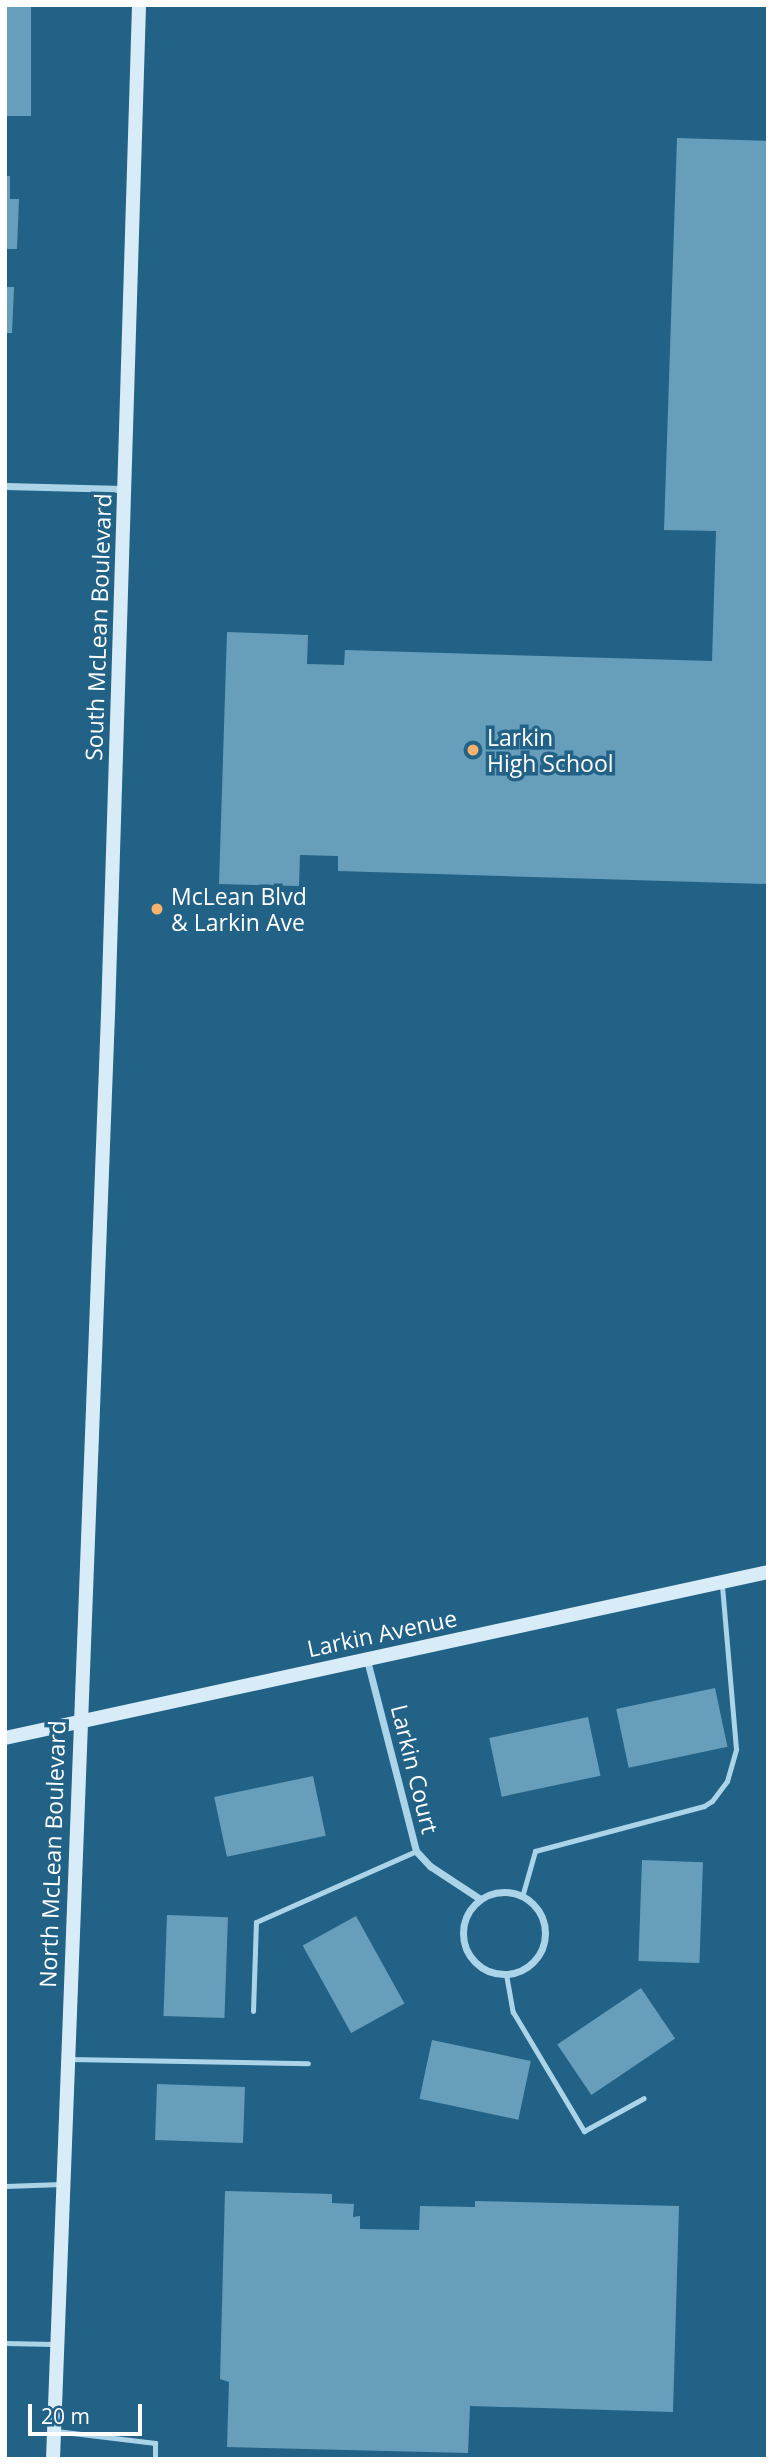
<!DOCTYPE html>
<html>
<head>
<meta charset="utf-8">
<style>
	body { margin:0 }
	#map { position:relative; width:773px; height:2464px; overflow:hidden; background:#226286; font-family:"Open Sans",sans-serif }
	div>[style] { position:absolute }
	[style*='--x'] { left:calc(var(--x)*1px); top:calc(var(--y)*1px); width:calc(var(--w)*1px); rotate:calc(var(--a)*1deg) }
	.building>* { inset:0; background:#679ebb; transform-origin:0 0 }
	.lane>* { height:5px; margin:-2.5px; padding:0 2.5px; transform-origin:2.5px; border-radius:2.5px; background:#acd4e9 }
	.street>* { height:7px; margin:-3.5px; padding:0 3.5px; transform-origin:3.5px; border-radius:3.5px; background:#acd4e9 }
	.street>.ring { margin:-3.5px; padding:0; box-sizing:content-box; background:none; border:7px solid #acd4e9; border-radius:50% }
	.secondary>* { height:14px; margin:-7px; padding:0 7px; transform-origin:7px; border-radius:7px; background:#d7ecf7 }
	.dots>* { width:19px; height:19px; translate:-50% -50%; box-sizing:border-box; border:4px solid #226286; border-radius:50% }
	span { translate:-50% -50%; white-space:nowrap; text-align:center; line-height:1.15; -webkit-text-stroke:7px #226286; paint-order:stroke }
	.street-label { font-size:23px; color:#fff }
	.poi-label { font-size:23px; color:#fff }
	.left { translate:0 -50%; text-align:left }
	.frame { position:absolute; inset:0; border:7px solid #fff; pointer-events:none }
	.scale { position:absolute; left:28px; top:2404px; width:114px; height:32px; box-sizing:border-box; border:4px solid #fff; border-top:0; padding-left:9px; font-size:21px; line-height:24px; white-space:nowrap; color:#fff; -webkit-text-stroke:5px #226286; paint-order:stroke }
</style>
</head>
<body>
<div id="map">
	<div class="building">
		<i style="left:5px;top:5px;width:26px;height:111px"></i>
		<i style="clip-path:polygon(677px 138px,768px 141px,768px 884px,338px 871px,338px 856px,300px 855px,299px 886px,219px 884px,227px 632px,308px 635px,307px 664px,344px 665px,345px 650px,712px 661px,716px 531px,664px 530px)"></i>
		<i style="clip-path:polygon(5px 176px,10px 176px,10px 199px,19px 199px,17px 249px,5px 249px)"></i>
		<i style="clip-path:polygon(5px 287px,14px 287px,12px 333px,5px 333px)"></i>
		<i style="left:715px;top:1688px;width:60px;height:101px;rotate:78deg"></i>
		<i style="left:588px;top:1717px;width:60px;height:101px;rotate:78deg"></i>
		<i style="left:313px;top:1776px;width:61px;height:101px;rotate:78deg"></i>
		<i style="left:642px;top:1860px;width:61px;height:101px;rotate:2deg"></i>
		<i style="left:167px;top:1915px;width:61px;height:101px;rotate:2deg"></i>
		<i style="left:356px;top:1916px;width:100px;height:61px;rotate:61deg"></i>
		<i style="left:641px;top:1988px;width:61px;height:101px;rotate:56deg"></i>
		<i style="left:432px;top:2040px;width:101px;height:60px;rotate:12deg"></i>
		<i style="left:157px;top:2084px;width:88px;height:56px;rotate:2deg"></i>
		<i style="clip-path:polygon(225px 2191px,332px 2194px,332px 2203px,354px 2204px,353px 2217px,360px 2216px,360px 2229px,419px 2230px,420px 2206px,475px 2207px,475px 2201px,679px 2206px,673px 2412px,470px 2406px,468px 2453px,227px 2447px,229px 2382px,220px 2379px)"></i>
	</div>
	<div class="lane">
		<i style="--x:522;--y:1897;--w:48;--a:-74.2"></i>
		<i style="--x:535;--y:1851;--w:175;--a:-14.9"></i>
		<i style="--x:704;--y:1806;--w:9;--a:-32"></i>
		<i style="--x:712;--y:1801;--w:25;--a:-53"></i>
		<i style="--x:727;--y:1781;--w:33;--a:-74"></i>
		<i style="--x:736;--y:1749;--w:165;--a:-94.9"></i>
		<i style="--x:506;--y:1974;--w:39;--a:80"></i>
		<i style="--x:513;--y:2012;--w:139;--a:59.2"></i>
		<i style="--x:584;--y:2131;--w:68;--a:-28.8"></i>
		<i style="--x:253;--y:2011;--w:89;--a:-88.1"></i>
		<i style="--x:256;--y:1922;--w:175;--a:-23.9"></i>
		<i style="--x:69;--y:2059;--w:239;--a:1"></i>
		<i style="--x:5;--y:2186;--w:57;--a:-2"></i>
		<i style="--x:5;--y:2343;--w:49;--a:1.2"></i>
		<i style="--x:56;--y:2431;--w:100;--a:6.9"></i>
		<i style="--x:155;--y:2443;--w:16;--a:90"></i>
	</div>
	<div class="street">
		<i style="--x:5;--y:486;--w:119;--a:1.4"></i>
		<i style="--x:367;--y:1660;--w:197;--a:75.6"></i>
		<i style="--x:416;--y:1851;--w:21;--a:47"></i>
		<i style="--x:430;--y:1866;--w:60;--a:33.4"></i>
		<i class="ring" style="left:463px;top:1892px;width:75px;height:75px"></i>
	</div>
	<div class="secondary">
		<i style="--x:5;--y:1738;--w:781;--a:-12.27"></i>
		<i style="--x:53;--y:2459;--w:1445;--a:-87.82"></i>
		<i style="--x:108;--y:1015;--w:1010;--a:-88.24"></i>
	</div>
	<div class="dots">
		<i style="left:473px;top:750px;background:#f5b26e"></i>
		<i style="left:157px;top:909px;background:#f5b26e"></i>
	</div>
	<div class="street-label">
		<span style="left:98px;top:627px;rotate:-88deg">South McLean Boulevard</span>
		<span style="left:382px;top:1633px;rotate:-12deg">Larkin Avenue</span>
		<span style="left:415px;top:1769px;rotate:76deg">Larkin Court</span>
		<span style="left:52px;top:1854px;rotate:-88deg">North McLean Boulevard</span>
	</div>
	<div class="poi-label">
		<span class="left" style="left:487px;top:750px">Larkin<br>High School</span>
		<span class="left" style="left:171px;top:909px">McLean Blvd<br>&amp; Larkin Ave</span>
	</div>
	<div class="frame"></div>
	<div class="scale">20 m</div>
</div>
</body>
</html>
